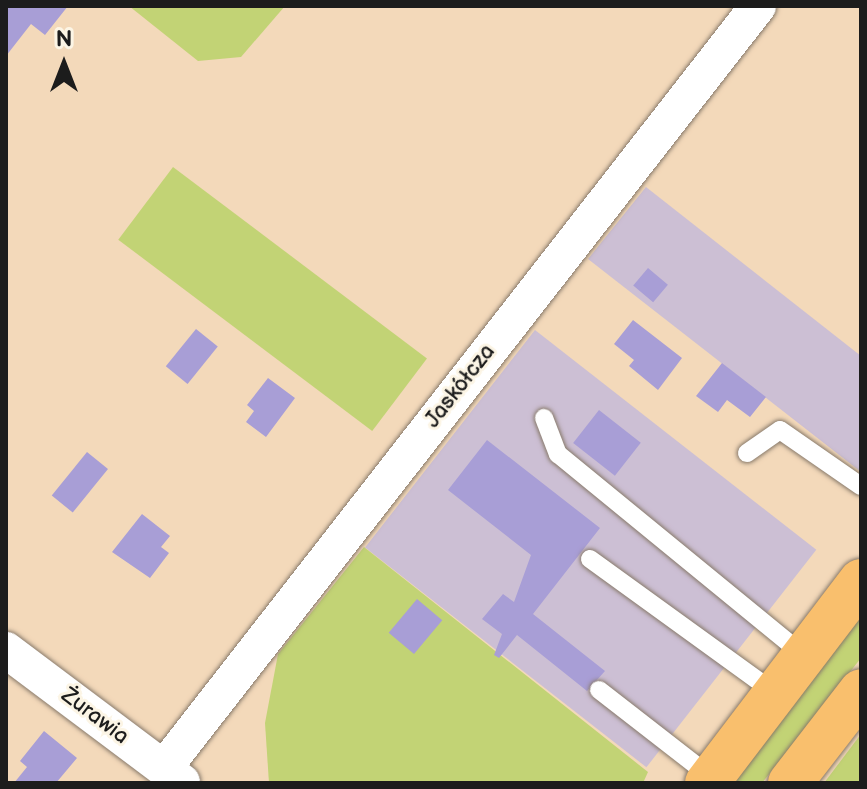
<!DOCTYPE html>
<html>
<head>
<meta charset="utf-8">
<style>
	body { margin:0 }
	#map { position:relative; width:867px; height:789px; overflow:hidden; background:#f3d9ba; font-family:"Balsamiq Sans",sans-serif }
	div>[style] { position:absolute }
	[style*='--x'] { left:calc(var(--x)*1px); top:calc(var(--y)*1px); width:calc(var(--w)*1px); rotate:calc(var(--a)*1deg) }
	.industrial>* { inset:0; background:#ccbfd4; transform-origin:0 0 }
	.green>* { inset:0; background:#c2d375; transform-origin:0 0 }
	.building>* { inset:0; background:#a89ed6; transform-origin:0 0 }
	.roads { filter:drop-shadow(0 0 2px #887a6b) drop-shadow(0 0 2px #887a6b) }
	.service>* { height:18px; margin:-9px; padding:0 9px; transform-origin:9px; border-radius:9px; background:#fff }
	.minor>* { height:36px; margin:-18px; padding:0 18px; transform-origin:18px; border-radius:18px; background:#fff }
	.primary>* { height:44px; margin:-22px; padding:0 22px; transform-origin:22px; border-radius:22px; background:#f9bf6d }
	span { translate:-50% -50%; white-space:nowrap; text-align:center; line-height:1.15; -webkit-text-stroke:6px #fcf5e5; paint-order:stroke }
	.street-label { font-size:22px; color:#1c1c1c }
	.frame { position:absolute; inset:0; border:8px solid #1c1c1c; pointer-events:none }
	.north { position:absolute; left:24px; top:24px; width:80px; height:80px; -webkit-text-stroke:6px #fcf5e5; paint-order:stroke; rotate:0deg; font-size:22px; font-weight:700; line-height:32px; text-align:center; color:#1c1c1c }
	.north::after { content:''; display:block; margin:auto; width:28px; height:36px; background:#1c1c1c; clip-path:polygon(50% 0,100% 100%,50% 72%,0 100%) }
</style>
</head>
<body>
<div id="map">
	<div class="industrial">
		<i style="clip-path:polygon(646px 187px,861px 356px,861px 472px,588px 259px)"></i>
		<i style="left:535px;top:330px;width:357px;height:276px;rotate:38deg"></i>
	</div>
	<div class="green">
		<i style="clip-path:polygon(129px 6px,285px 6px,241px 57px,198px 61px)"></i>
		<i style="left:173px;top:167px;width:318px;height:91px;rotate:37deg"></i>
		<i style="clip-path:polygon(364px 547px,648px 772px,643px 783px,269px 783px,265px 723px,278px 654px)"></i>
		<i style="clip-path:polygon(861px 613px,861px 658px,762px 783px,730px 783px)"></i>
		<i style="clip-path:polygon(861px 734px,861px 783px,824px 783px)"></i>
	</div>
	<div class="building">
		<i style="clip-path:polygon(6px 6px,68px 6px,45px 35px,31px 24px,6px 56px)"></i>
		<i style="left:648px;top:268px;width:26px;height:23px;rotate:40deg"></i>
		<i style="clip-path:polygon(633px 320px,682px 358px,658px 390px,629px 366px,634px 360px,614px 344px)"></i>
		<i style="left:196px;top:329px;width:28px;height:48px;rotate:39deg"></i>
		<i style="clip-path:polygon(722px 363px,766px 397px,750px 417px,727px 400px,718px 412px,696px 396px)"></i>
		<i style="clip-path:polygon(268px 378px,295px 398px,266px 437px,246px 422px,254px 411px,247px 405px)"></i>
		<i style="left:599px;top:410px;width:53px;height:42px;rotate:38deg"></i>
		<i style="clip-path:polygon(487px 440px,600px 528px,533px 614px,605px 671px,587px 691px,517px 635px,499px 658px,494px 655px,502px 634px,482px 619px,503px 594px,514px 602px,531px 555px,448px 490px)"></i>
		<i style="left:87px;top:452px;width:27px;height:56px;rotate:39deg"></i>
		<i style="clip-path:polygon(142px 514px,170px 536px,161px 547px,169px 553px,150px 578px,112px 552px)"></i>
		<i style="left:417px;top:599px;width:33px;height:44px;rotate:40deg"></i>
		<i style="clip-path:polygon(44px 731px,77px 758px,56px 783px,14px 783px,27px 767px,20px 761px)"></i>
	</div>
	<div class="roads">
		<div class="service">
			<i style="--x:544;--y:418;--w:39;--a:69"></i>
			<i style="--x:558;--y:454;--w:318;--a:39.3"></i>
			<i style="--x:747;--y:453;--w:40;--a:-34.9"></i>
			<i style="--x:780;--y:430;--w:98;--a:34.7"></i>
			<i style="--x:590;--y:559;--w:227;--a:35.9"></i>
			<i style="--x:599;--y:690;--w:142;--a:37.8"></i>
		</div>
		<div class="minor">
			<i style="--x:6;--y:650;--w:220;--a:36.9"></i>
			<i style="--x:164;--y:768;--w:966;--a:-52.06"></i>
		</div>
		<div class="primary">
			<i style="--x:707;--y:783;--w:254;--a:-52.7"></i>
			<i style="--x:790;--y:783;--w:116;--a:-52.3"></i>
		</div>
	</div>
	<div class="street-label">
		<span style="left:460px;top:386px;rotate:-52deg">Jaskółcza</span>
		<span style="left:95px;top:716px;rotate:37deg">Żurawia</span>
	</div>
	<div class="frame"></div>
	<div class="north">N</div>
</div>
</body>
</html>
